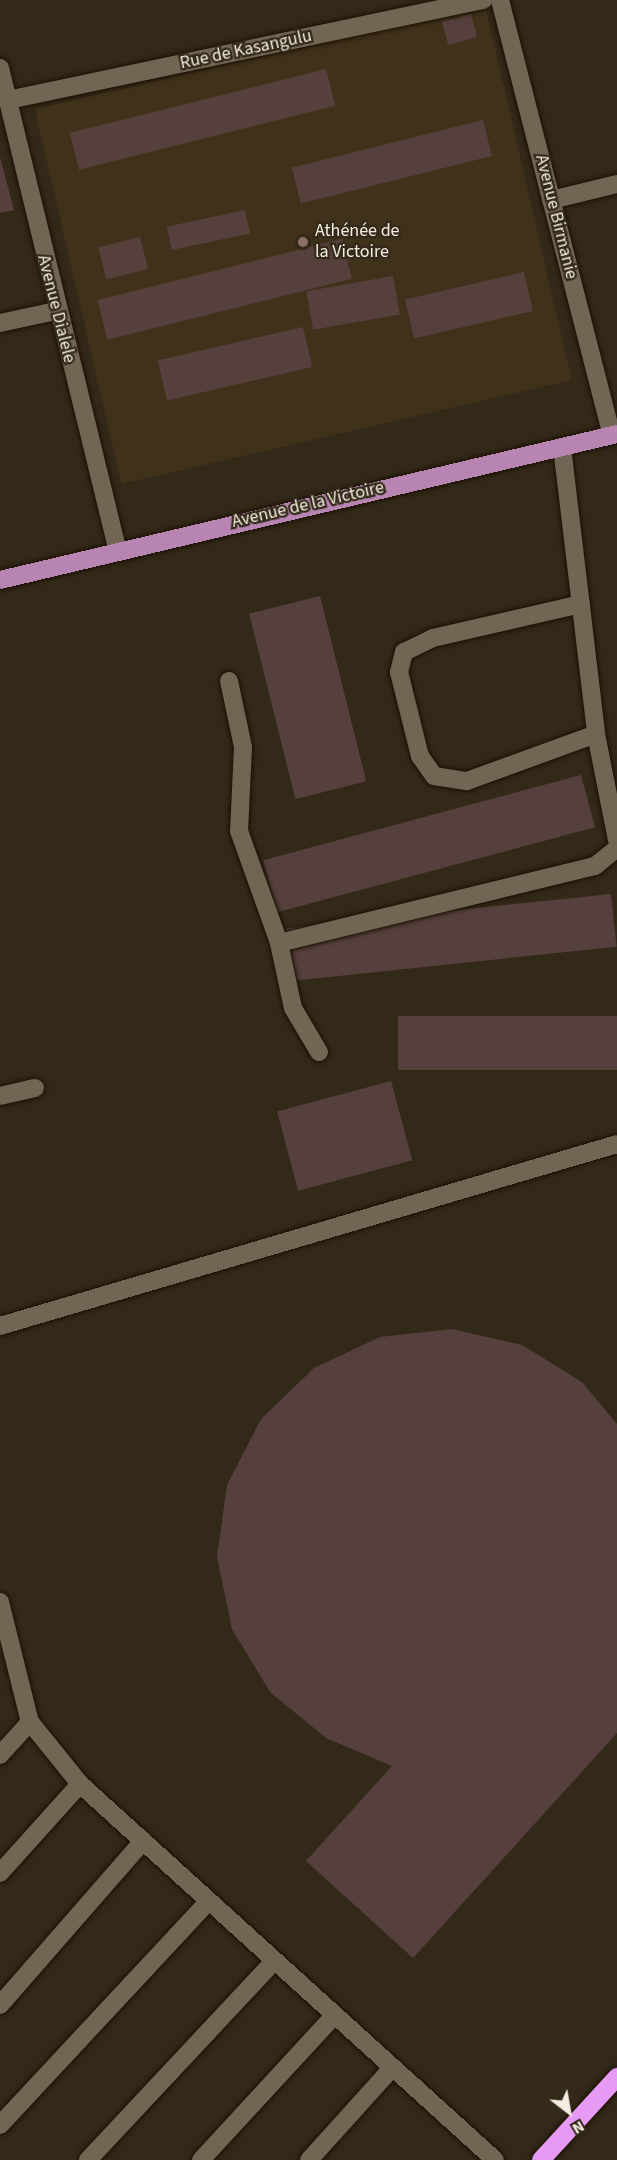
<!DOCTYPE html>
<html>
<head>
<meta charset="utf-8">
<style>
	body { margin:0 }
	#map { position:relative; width:617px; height:2160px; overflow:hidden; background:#332919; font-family:"Source Sans 3",sans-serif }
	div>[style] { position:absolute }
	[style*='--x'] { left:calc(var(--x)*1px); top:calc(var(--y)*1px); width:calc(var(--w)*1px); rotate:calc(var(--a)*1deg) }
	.built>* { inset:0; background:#40311b; transform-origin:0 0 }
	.building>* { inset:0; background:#56403d; transform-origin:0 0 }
	.roads { filter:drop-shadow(0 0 2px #1b1103) drop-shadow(0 0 2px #1b1103) }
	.minor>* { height:18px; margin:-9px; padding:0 9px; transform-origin:9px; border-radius:9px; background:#716553 }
	.major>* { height:18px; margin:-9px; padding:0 9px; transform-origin:9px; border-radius:9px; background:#b885b3 }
	.highway>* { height:18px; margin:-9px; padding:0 9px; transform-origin:9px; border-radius:9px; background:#e79af3 }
	.dots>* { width:16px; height:16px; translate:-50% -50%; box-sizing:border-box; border:3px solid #332919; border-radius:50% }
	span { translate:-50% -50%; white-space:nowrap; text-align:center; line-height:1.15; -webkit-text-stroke:4.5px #332919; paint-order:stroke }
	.street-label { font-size:18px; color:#f4ece2 }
	.poi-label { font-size:18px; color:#f4ece2 }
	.left { translate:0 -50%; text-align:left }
	.north { position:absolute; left:539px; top:2082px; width:60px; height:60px; -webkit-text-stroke:4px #332919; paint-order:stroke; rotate:149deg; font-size:16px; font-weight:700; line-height:24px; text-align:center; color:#f4ece2 }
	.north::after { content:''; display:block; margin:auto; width:21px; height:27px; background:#f4ece2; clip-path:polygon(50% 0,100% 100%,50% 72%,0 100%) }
</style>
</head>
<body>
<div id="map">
	<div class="built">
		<i style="left:485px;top:5px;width:385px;height:462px;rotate:77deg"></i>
	</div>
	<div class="building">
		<i style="left:471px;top:14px;width:24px;height:30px;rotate:75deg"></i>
		<i style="left:326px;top:69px;width:38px;height:264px;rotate:76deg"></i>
		<i style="left:483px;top:120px;width:37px;height:197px;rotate:76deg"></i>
		<i style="clip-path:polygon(0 157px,14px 210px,0 213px)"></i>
		<i style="left:245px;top:210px;width:24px;height:80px;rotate:78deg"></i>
		<i style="left:140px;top:237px;width:33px;height:43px;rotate:76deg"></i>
		<i style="left:342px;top:239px;width:41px;height:252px;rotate:76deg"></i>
		<i style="left:524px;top:272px;width:40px;height:122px;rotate:77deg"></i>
		<i style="left:393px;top:276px;width:39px;height:88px;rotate:80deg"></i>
		<i style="left:303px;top:327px;width:41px;height:149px;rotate:77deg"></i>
		<i style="left:320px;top:596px;width:191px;height:73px;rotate:76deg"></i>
		<i style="left:581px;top:775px;width:54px;height:329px;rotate:75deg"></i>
		<i style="left:611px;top:894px;width:53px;height:327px;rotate:84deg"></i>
		<i style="left:617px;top:1016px;width:54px;height:219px;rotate:90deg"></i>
		<i style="left:391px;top:1081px;width:82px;height:118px;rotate:75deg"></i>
		<i style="clip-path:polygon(452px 1329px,522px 1345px,582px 1382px,617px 1424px,617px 1733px,413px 1958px,306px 1861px,392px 1766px,326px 1738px,270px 1692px,232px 1629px,217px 1557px,227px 1485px,261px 1419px,314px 1368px,380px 1337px)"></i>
	</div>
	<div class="roads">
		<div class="minor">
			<i style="--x:500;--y:0;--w:449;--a:75.6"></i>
			<i style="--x:0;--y:68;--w:495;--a:76.3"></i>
			<i style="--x:8;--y:100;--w:486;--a:-11.9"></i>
			<i style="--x:551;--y:200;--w:68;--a:-13.6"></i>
			<i style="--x:0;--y:323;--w:57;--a:-12.1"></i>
			<i style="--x:562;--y:447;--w:289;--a:83.2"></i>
			<i style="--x:596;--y:734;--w:108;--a:78.8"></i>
			<i style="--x:581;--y:604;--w:152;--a:167.1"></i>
			<i style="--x:433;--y:638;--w:32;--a:154"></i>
			<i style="--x:404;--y:652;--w:21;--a:104"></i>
			<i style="--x:399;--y:672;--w:87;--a:76"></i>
			<i style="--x:420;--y:756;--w:24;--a:55"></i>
			<i style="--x:434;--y:776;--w:33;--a:9"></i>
			<i style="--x:467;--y:781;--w:137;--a:-20"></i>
			<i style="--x:229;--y:681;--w:67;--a:78"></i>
			<i style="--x:243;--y:747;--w:84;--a:92.7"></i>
			<i style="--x:239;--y:831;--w:119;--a:70.3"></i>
			<i style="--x:319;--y:1052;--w:51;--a:-120.6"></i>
			<i style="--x:293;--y:1008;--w:66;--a:-102.2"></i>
			<i style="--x:279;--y:943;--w:325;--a:-13.7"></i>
			<i style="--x:595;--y:866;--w:28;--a:-39"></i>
			<i style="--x:0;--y:1096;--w:36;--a:-13"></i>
			<i style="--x:0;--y:1326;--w:643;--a:-16.43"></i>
			<i style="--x:0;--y:1602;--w:124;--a:76"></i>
			<i style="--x:30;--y:1722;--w:80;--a:51.1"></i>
			<i style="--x:80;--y:1784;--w:560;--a:42.18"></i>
			<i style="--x:0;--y:1755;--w:45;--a:-47.7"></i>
			<i style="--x:0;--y:1873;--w:120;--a:-48"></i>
			<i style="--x:0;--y:2005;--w:218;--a:-48.9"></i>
			<i style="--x:0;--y:2125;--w:305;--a:-47"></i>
			<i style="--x:88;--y:2160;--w:271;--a:-46.9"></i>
			<i style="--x:201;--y:2160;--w:195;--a:-47.3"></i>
			<i style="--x:309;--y:2160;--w:124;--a:-47.9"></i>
		</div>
		<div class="major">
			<i style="--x:0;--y:580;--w:634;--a:-13.31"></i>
		</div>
		<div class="highway">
			<i style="--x:541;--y:2160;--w:113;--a:-47.5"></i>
		</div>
	</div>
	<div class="dots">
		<i style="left:303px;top:242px;background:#8d6e63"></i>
	</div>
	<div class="street-label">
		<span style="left:246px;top:50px;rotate:-12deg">Rue de Kasangulu</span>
		<span style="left:556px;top:217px;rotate:76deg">Avenue Birmanie</span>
		<span style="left:56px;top:309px;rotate:76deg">Avenue Dialele</span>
		<span style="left:308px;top:505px;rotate:-13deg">Avenue de la Victoire</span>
	</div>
	<div class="poi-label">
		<span class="left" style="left:315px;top:242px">Athénée de<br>la Victoire</span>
	</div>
	<div class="north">N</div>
</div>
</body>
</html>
